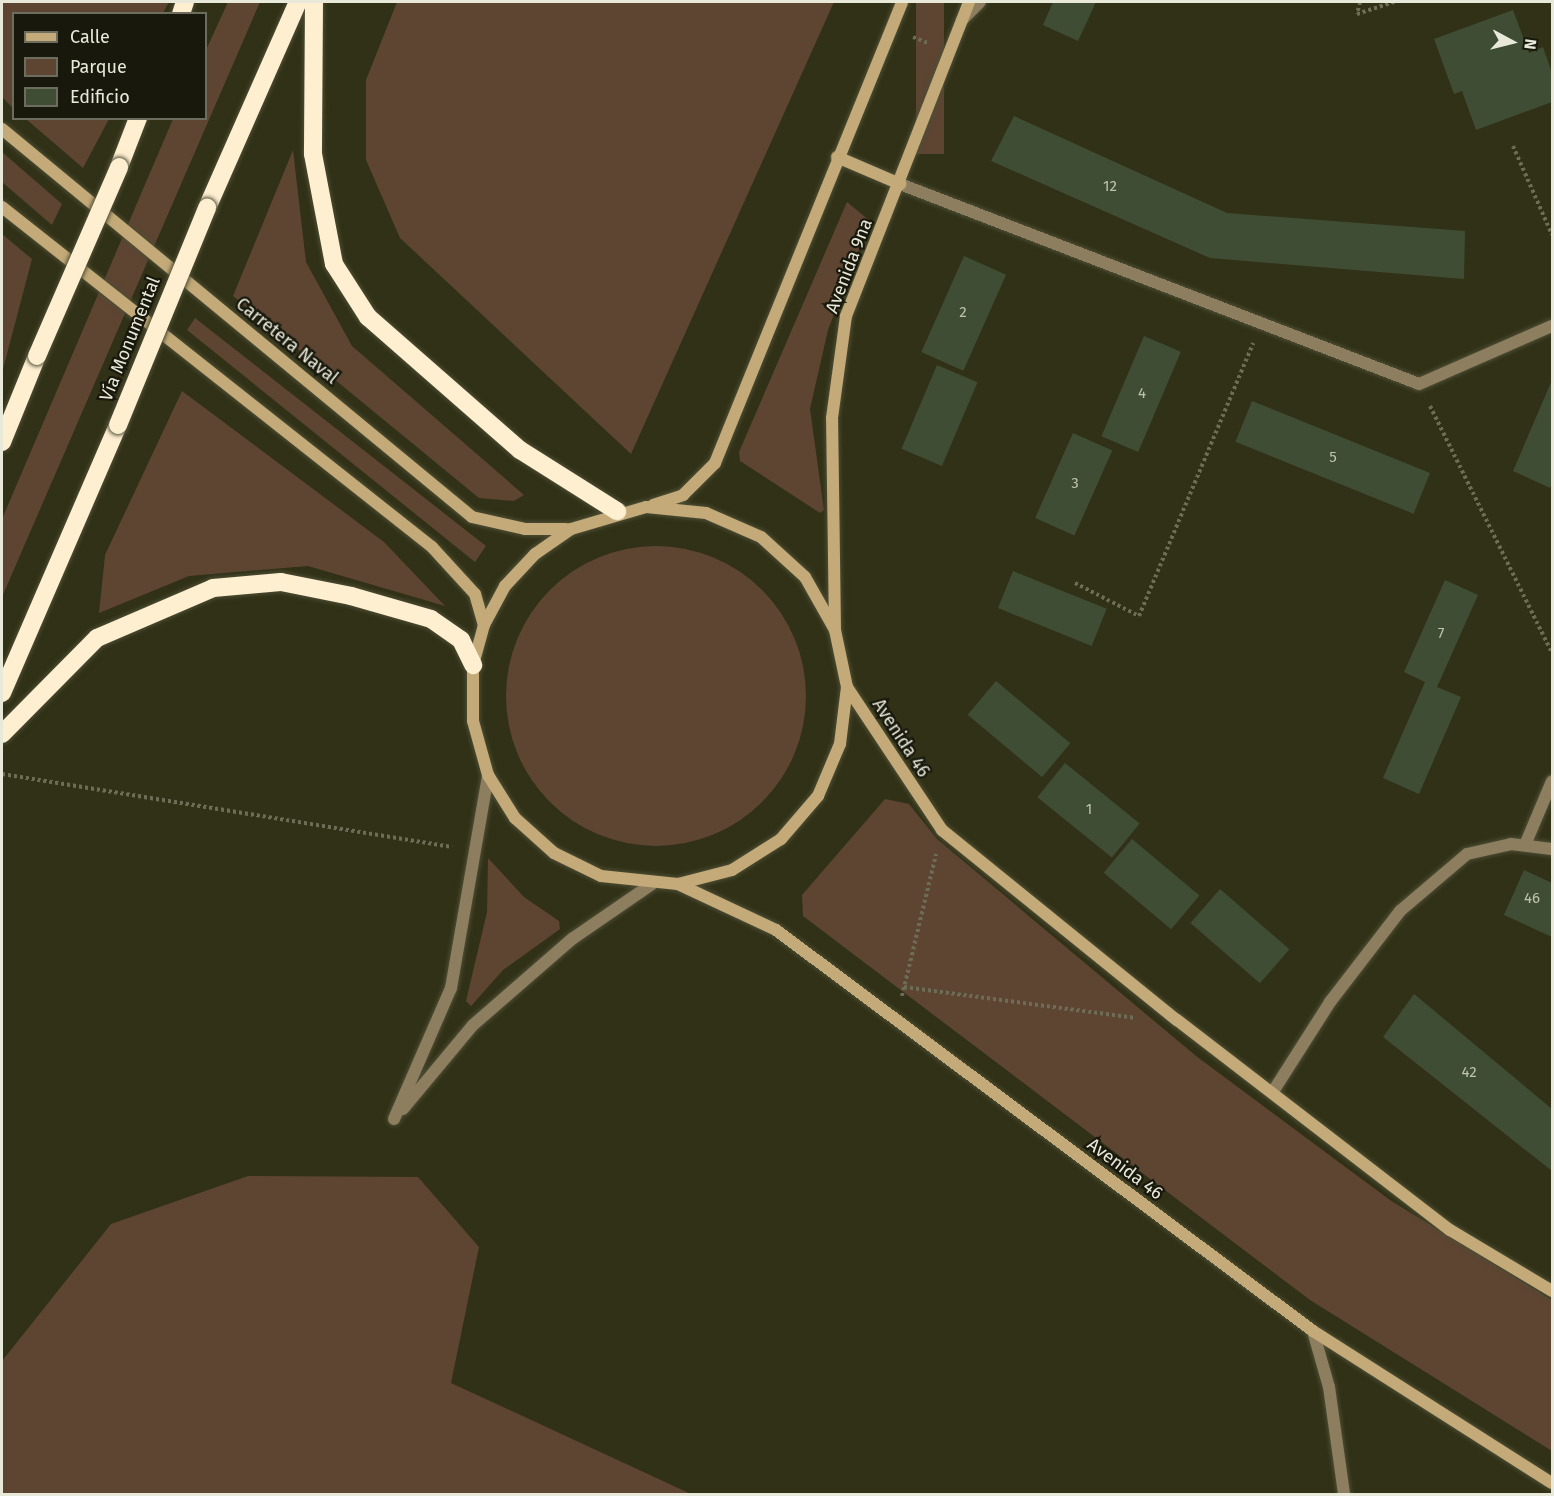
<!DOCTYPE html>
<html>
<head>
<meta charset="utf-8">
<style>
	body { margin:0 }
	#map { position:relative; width:1554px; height:1496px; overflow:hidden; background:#313117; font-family:"Fira Sans",sans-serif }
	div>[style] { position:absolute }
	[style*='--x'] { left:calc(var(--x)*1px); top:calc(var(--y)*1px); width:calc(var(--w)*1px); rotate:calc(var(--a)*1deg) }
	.green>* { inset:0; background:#5d4532; transform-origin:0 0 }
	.round { border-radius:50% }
	.building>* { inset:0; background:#404d35; transform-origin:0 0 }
	.path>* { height:4px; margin-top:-2px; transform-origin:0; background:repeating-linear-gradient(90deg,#6d6d57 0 3px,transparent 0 6px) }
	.roads { filter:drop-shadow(0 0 2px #4e4e36) drop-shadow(0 0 2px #4e4e36) }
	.street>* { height:12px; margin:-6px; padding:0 6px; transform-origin:6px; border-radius:6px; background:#8d7e5f }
	.secondary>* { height:12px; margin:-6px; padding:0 6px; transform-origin:6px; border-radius:6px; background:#c3aa78 }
	.highway>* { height:18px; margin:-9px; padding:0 9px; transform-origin:9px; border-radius:9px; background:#feefd1 }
	.bridges { filter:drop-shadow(0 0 2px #4e4e36) drop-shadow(0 0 2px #4e4e36) }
	.highway-bridge>* { height:18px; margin:-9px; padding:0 9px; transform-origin:9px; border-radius:9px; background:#feefd1 }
	span { translate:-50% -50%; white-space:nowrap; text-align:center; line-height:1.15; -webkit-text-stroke:4.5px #18180d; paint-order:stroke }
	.number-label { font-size:15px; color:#bfc2b1 }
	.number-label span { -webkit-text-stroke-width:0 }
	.street-label { font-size:18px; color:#e9e9da }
	.frame { position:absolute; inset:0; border:3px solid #e9e9da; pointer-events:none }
	.legend { position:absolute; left:12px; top:12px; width:195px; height:108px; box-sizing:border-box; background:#18180d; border:2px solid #6c6c5f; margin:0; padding:8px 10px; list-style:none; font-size:18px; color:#e9e9da }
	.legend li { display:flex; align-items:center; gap:12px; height:30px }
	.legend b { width:30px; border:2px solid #6c6c5f }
	.north { position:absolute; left:1482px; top:12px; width:60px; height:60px; -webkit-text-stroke:4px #18180d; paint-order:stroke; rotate:97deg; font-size:16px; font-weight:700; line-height:24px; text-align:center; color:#e9e9da }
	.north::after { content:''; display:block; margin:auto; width:21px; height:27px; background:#e9e9da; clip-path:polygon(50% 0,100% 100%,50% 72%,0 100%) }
</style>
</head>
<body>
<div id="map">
	<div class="green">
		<i style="clip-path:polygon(2px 2px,169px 2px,163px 13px,14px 14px,13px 108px,2px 97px)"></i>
		<i style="clip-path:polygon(228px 2px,260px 2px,2px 597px,2px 519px,173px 119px,206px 118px,206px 50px)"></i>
		<i style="clip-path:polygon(397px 2px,834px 2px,631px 454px,400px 238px,366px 160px,366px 80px)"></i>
		<i style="left:916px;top:2px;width:28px;height:152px"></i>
		<i style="clip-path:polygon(26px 119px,109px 119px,83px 168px)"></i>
		<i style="clip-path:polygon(293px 150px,306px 262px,352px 346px,524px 495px,514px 501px,479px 498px,233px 296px)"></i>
		<i style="clip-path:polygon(2px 152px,62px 204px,52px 225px,2px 182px)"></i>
		<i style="clip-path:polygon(847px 202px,870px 221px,828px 330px,810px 409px,824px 510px,820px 513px,740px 461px,739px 452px)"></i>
		<i style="clip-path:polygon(2px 234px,32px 259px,2px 373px)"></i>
		<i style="clip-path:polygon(195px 318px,486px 546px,475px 562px,187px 330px)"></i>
		<i style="clip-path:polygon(182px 391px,384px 542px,445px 606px,308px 566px,189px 576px,99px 613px,105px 555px)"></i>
		<i class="round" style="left:506px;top:546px;width:300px;height:300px"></i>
		<i style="clip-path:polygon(885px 799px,909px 804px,937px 839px,1196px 1056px,1390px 1200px,1552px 1300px,1552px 1451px,1310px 1300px,803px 916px,802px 895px)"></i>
		<i style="clip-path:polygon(488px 858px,524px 897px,559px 921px,560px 929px,503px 970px,471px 1006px,466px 1001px,487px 912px)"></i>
		<i style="clip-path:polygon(248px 1176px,418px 1177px,479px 1247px,451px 1383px,691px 1494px,2px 1494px,2px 1361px,111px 1224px)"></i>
	</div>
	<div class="building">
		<i style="clip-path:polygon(1053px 2px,1096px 2px,1078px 41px,1043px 25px)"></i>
		<i style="clip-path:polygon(1513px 10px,1529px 53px,1543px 47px,1552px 73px,1552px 102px,1476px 130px,1462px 91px,1454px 94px,1434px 39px)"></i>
		<i style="clip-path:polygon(1014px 116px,1227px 213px,1465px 231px,1464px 279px,1210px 258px,991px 161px)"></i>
		<i style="left:964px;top:256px;width:46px;height:105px;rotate:24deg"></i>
		<i style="left:1144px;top:336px;width:40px;height:109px;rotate:23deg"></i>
		<i style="left:937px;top:365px;width:44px;height:91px;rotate:23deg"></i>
		<i style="clip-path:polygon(1552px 380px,1552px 483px,1550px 488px,1513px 471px)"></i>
		<i style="left:1252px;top:401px;width:192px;height:44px;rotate:22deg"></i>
		<i style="left:1073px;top:433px;width:43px;height:93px;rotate:24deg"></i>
		<i style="left:1013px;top:571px;width:101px;height:40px;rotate:22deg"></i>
		<i style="clip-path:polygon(1445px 580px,1478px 595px,1437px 687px,1461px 697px,1419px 794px,1383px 778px,1425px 682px,1404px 672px)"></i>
		<i style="left:996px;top:681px;width:97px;height:44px;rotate:40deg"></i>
		<i style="left:1065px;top:763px;width:96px;height:44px;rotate:39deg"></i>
		<i style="left:1132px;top:839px;width:88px;height:44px;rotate:40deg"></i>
		<i style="clip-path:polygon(1524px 870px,1552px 883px,1552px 937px,1504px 915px)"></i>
		<i style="left:1220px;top:889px;width:92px;height:45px;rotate:41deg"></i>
		<i style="clip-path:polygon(1414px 994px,1552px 1109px,1552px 1171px,1383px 1037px)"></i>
	</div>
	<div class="path">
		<i style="--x:1360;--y:2;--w:12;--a:104"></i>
		<i style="--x:1357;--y:14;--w:40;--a:-18"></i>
		<i style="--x:913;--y:37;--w:16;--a:22"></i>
		<i style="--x:1513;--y:146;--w:97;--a:66.3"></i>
		<i style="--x:1430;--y:406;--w:275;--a:63.7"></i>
		<i style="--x:1075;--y:583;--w:72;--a:27.3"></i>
		<i style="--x:1139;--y:616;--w:296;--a:-67.3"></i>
		<i style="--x:2;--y:774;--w:456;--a:9.2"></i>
		<i style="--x:904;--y:987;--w:234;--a:7.6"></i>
		<i style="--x:902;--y:996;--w:146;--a:-76.5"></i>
	</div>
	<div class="roads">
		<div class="street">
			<i style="--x:962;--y:20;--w:25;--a:-45"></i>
			<i style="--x:900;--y:184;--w:556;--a:21.07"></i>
			<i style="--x:1419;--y:384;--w:145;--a:-23.6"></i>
			<i style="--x:1525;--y:845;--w:69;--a:-67.1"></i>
			<i style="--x:1274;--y:1090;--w:104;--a:-57.5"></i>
			<i style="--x:1330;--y:1002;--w:115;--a:-52.4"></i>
			<i style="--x:1400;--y:911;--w:88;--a:-40.4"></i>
			<i style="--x:1467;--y:854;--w:45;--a:-12.8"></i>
			<i style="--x:1511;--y:844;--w:41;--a:7"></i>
			<i style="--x:403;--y:1109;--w:109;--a:-50.2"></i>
			<i style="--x:473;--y:1025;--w:131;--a:-41"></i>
			<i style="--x:572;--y:939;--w:97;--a:-34.5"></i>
			<i style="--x:394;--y:1119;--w:143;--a:-66.5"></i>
			<i style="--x:451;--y:988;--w:216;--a:-80.1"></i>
			<i style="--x:1313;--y:1331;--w:58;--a:74.1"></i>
			<i style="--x:1329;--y:1387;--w:108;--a:82"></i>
		</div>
		<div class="secondary">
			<i style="--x:2;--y:129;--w:609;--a:39.54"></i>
			<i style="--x:472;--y:517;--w:54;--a:12.8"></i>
			<i style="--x:525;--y:529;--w:41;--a:0"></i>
			<i style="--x:837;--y:157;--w:69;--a:23.2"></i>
			<i style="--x:2;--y:207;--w:548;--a:38.33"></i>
			<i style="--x:432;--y:547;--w:64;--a:47.5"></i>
			<i style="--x:475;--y:594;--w:32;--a:74"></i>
			<i style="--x:653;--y:505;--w:32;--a:-18"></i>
			<i style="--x:683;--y:495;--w:45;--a:-45"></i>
			<i style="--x:715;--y:463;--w:497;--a:-67.9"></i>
			<i style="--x:835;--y:629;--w:211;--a:-90.8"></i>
			<i style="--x:832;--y:418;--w:103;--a:-82.2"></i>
			<i style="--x:846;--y:316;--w:337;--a:-68.6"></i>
			<i style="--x:847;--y:687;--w:172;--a:56.4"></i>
			<i style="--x:942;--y:830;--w:302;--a:39"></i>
			<i style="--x:1177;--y:1020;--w:344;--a:37.6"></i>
			<i style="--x:1450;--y:1230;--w:119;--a:30.9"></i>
			<i style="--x:678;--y:884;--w:56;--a:-14.5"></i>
			<i style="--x:732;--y:870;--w:58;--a:-32.3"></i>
			<i style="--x:781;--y:839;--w:57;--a:-49.3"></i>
			<i style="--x:818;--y:796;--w:56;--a:-67.1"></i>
			<i style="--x:840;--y:744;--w:57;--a:-83"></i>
			<i style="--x:847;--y:687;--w:58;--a:-101.9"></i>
			<i style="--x:835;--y:630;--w:61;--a:-119.5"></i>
			<i style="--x:805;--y:577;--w:59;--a:-137.7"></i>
			<i style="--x:761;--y:537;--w:60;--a:-156.4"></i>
			<i style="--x:706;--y:513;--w:60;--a:-174.3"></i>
			<i style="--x:646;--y:507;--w:78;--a:163.7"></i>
			<i style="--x:571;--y:529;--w:44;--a:145.2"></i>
			<i style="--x:535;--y:554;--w:44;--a:133.2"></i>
			<i style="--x:505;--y:586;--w:44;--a:118.3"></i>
			<i style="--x:484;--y:625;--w:41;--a:105.4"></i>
			<i style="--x:473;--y:665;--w:56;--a:90"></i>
			<i style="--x:473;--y:721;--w:56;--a:74.5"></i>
			<i style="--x:488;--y:775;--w:51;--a:57.9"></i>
			<i style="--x:515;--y:818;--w:52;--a:41.9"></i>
			<i style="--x:554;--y:853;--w:52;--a:26.1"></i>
			<i style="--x:601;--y:876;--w:77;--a:5.9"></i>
			<i style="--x:678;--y:884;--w:108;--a:25.1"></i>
			<i style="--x:776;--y:930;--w:670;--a:36.75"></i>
			<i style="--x:1313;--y:1331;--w:283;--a:32.5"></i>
		</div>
		<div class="highway">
			<i style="--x:314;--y:2;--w:152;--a:90.4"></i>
			<i style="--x:313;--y:154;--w:112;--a:79.2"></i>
			<i style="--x:334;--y:264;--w:63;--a:57.3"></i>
			<i style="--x:368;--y:317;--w:202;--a:41.2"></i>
			<i style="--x:520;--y:450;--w:115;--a:32.2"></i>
			<i style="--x:181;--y:14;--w:13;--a:-72"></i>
			<i style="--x:119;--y:167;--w:53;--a:-68.8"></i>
			<i style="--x:207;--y:208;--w:225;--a:-66.2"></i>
			<i style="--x:2;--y:442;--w:93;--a:-67.9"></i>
			<i style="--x:2;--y:693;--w:292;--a:-66.6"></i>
			<i style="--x:2;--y:734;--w:135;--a:-45.3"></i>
			<i style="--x:97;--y:638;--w:126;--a:-23.3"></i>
			<i style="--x:213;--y:588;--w:68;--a:-5"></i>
			<i style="--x:281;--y:582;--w:71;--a:11.3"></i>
			<i style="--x:351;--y:596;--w:83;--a:16"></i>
			<i style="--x:431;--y:619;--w:37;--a:35"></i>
			<i style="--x:461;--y:640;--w:28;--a:64"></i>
		</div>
	</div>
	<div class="bridges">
		<div class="highway-bridge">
			<i style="--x:37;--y:356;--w:206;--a:-66.5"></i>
			<i style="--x:118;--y:425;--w:235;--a:-67.7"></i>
		</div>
	</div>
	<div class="number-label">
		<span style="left:1110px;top:187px">12</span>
		<span style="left:963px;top:313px">2</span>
		<span style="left:1142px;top:394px">4</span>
		<span style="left:1333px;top:458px">5</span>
		<span style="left:1075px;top:484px">3</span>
		<span style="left:1441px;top:634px">7</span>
		<span style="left:1089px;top:810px">1</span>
		<span style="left:1532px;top:899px">46</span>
		<span style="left:1469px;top:1073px">42</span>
	</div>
	<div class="street-label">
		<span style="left:849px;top:266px;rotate:-69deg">Avenida 9na</span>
		<span style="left:130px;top:339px;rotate:-68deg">Vía Monumental</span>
		<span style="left:287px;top:341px;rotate:39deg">Carretera Naval</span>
		<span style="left:901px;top:738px;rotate:57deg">Avenida 46</span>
		<span style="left:1125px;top:1169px;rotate:37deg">Avenida 46</span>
	</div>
	<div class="frame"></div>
	<ul class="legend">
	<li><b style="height:8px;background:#c3aa78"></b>Calle</li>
	<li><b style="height:16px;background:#5d4532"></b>Parque</li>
	<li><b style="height:16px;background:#404d35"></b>Edificio</li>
	</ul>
	<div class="north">N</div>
</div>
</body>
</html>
